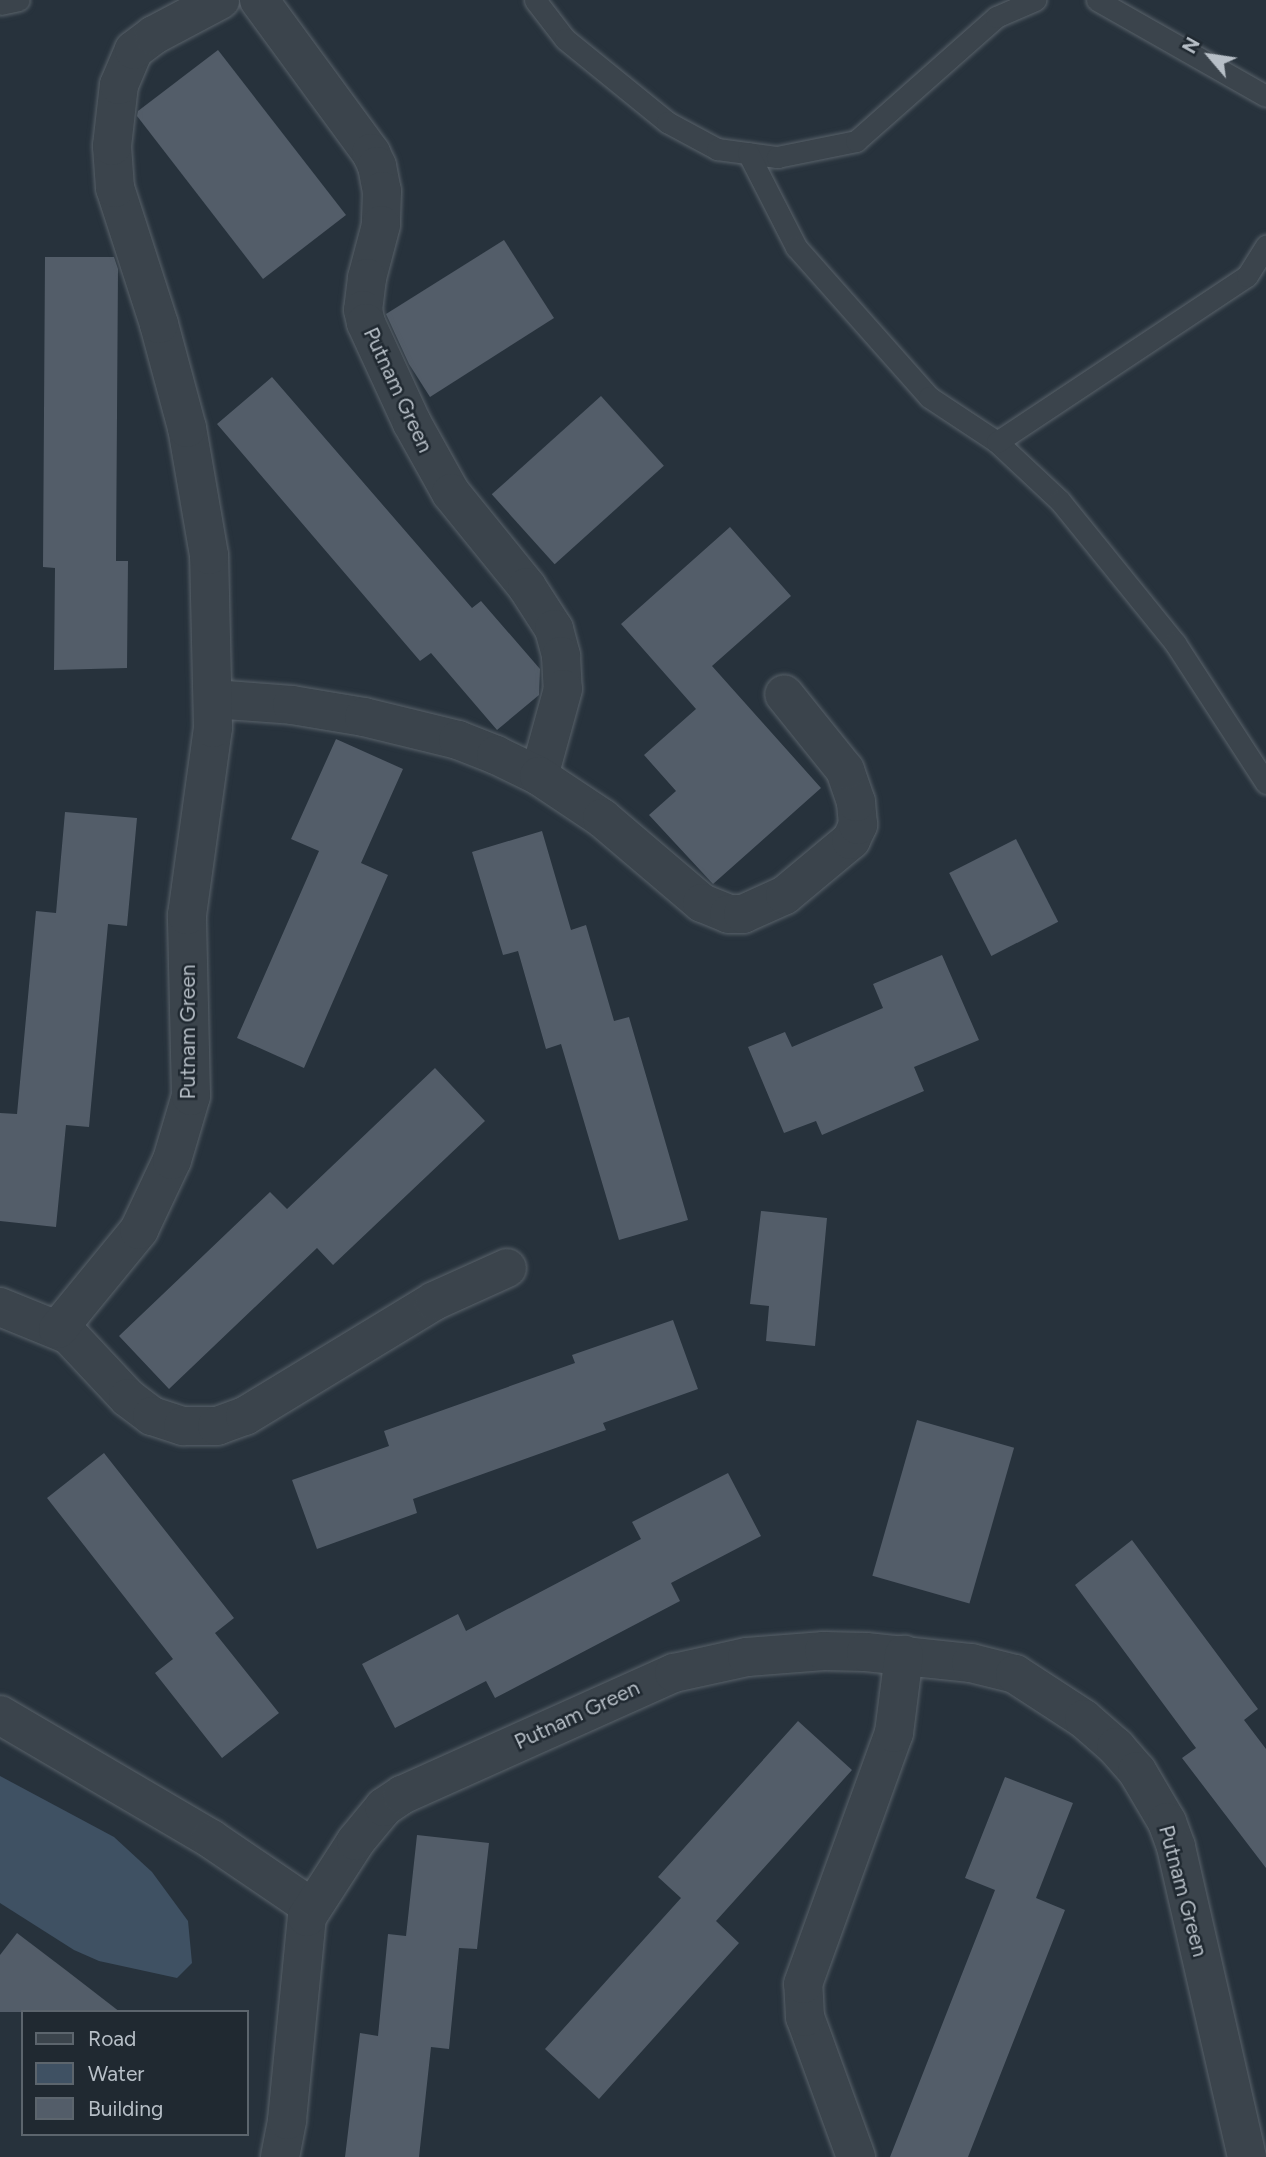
<!DOCTYPE html>
<html>
<head>
<meta charset="utf-8">
<style>
	body { margin:0 }
	#map { position:relative; width:1266px; height:2157px; overflow:hidden; background:#27323c; font-family:Figtree,sans-serif }
	div>[style] { position:absolute }
	[style*='--x'] { left:calc(var(--x)*1px); top:calc(var(--y)*1px); width:calc(var(--w)*1px); rotate:calc(var(--a)*1deg) }
	.water>* { inset:0; background:#3f5163 }
	.building>* { inset:0; background:#535d69; transform-origin:0 0 }
	.roads { filter:drop-shadow(0 0 2px #59626a) drop-shadow(0 0 2px #59626a) }
	.lane>* { height:21px; margin:-10.5px; padding:0 10.5px; transform-origin:10.5px; border-radius:10.5px; background:#3b444c }
	.street>* { height:38px; margin:-19px; padding:0 19px; transform-origin:19px; border-radius:19px; background:#3b444c }
	span { translate:-50% -50%; white-space:nowrap; text-align:center; line-height:1.15; -webkit-text-stroke:5px #202931; paint-order:stroke }
	.street-label { font-size:21px; color:#b7bfc7 }
	.legend { position:absolute; left:21px; top:2010px; width:228px; height:126px; box-sizing:border-box; background:#202931; border:2px solid #5c656d; margin:0; padding:9px 12px; list-style:none; font-size:21px; color:#b7bfc7 }
	.legend li { display:flex; align-items:center; gap:14px; height:35px }
	.legend b { width:35px; border:2px solid #5c656d }
	.north { position:absolute; left:1175px; top:21px; width:70px; height:70px; -webkit-text-stroke:5px #202931; paint-order:stroke; rotate:299deg; font-size:19px; font-weight:700; line-height:28px; text-align:center; color:#b7bfc7 }
	.north::after { content:''; display:block; margin:auto; width:24px; height:32px; background:#b7bfc7; clip-path:polygon(50% 0,100% 100%,50% 72%,0 100%) }
</style>
</head>
<body>
<div id="map">
	<div class="water">
		<i style="clip-path:polygon(0 1776px,114px 1837px,152px 1872px,188px 1921px,192px 1963px,177px 1978px,99px 1961px,74px 1950px,0 1903px)"></i>
	</div>
	<div class="building">
		<i style="clip-path:polygon(218px 50px,346px 215px,263px 279px,137px 116px,138px 111px)"></i>
		<i style="clip-path:polygon(504px 240px,554px 318px,430px 397px,409px 364px,386px 314px)"></i>
		<i style="clip-path:polygon(45px 257px,114px 257px,118px 269px,116px 561px,128px 561px,127px 668px,54px 670px,55px 568px,43px 567px)"></i>
		<i style="clip-path:polygon(272px 377px,472px 608px,481px 601px,540px 669px,539px 695px,497px 730px,431px 653px,420px 661px,217px 424px)"></i>
		<i style="left:601px;top:396px;width:94px;height:147px;rotate:48deg"></i>
		<i style="clip-path:polygon(730px 527px,791px 596px,712px 666px,821px 788px,713px 884px,649px 815px,676px 791px,644px 755px,696px 709px,621px 624px)"></i>
		<i style="clip-path:polygon(336px 739px,403px 769px,361px 863px,388px 875px,304px 1068px,237px 1038px,319px 851px,291px 839px)"></i>
		<i style="clip-path:polygon(65px 812px,137px 818px,127px 926px,108px 924px,89px 1127px,66px 1125px,56px 1227px,0 1221px,0 1113px,17px 1114px,36px 911px,56px 913px)"></i>
		<i style="clip-path:polygon(542px 831px,571px 930px,586px 925px,614px 1021px,629px 1017px,688px 1220px,619px 1240px,561px 1044px,546px 1049px,518px 951px,503px 955px,472px 852px)"></i>
		<i style="left:1016px;top:839px;width:93px;height:75px;rotate:63deg"></i>
		<i style="clip-path:polygon(942px 955px,979px 1040px,914px 1067px,924px 1091px,822px 1135px,816px 1121px,784px 1133px,748px 1047px,785px 1032px,792px 1047px,883px 1008px,873px 984px)"></i>
		<i style="clip-path:polygon(435px 1068px,485px 1121px,333px 1265px,317px 1248px,169px 1389px,119px 1336px,270px 1192px,287px 1209px)"></i>
		<i style="clip-path:polygon(761px 1211px,827px 1218px,815px 1346px,766px 1341px,769px 1306px,750px 1304px)"></i>
		<i style="clip-path:polygon(673px 1320px,698px 1389px,603px 1423px,606px 1430px,413px 1499px,417px 1513px,317px 1549px,292px 1480px,389px 1446px,384px 1431px,575px 1363px,572px 1355px)"></i>
		<i style="left:917px;top:1420px;width:101px;height:162px;rotate:16deg"></i>
		<i style="clip-path:polygon(104px 1453px,234px 1618px,215px 1633px,279px 1713px,222px 1758px,155px 1673px,173px 1659px,47px 1498px)"></i>
		<i style="clip-path:polygon(728px 1473px,761px 1536px,671px 1583px,680px 1601px,495px 1698px,486px 1681px,395px 1728px,362px 1664px,458px 1614px,466px 1631px,641px 1539px,632px 1522px)"></i>
		<i style="clip-path:polygon(1132px 1540px,1258px 1709px,1244px 1720px,1266px 1749px,1266px 1868px,1182px 1758px,1196px 1748px,1075px 1585px)"></i>
		<i style="clip-path:polygon(798px 1721px,852px 1770px,716px 1921px,739px 1943px,599px 2099px,545px 2049px,681px 1898px,658px 1877px)"></i>
		<i style="clip-path:polygon(1005px 1777px,1073px 1803px,1036px 1898px,1065px 1910px,968px 2157px,890px 2157px,995px 1890px,965px 1878px)"></i>
		<i style="clip-path:polygon(417px 1835px,489px 1843px,477px 1949px,459px 1948px,449px 2049px,431px 2047px,419px 2157px,345px 2157px,360px 2033px,378px 2036px,388px 1934px,406px 1936px)"></i>
		<i style="clip-path:polygon(17px 1933px,67px 1971px,120px 2012px,0 2012px,0 1955px)"></i>
	</div>
	<div class="roads">
		<div class="lane">
			<i style="--x:535;--y:0;--w:49;--a:52.4"></i>
			<i style="--x:565;--y:39;--w:132;--a:39.1"></i>
			<i style="--x:667;--y:122;--w:57;--a:28.4"></i>
			<i style="--x:717;--y:149;--w:61;--a:7.6"></i>
			<i style="--x:777;--y:157;--w:81;--a:-11.4"></i>
			<i style="--x:856;--y:141;--w:187;--a:-41.5"></i>
			<i style="--x:996;--y:17;--w:43;--a:-23.6"></i>
			<i style="--x:1097;--y:0;--w:194;--a:29.6"></i>
			<i style="--x:0;--y:4;--w:19;--a:-12"></i>
			<i style="--x:748;--y:153;--w:106;--a:62.9"></i>
			<i style="--x:796;--y:247;--w:200;--a:48.4"></i>
			<i style="--x:929;--y:397;--w:82;--a:33.5"></i>
			<i style="--x:997;--y:442;--w:86;--a:43.1"></i>
			<i style="--x:1060;--y:501;--w:183;--a:51"></i>
			<i style="--x:1175;--y:643;--w:167;--a:57"></i>
			<i style="--x:997;--y:442;--w:300;--a:-33.6"></i>
			<i style="--x:1247;--y:276;--w:36;--a:-58"></i>
		</div>
		<div class="street">
			<i style="--x:259;--y:0;--w:190;--a:53.8"></i>
			<i style="--x:371;--y:153;--w:14;--a:65"></i>
			<i style="--x:377;--y:166;--w:25;--a:79"></i>
			<i style="--x:382;--y:191;--w:34;--a:92"></i>
			<i style="--x:381;--y:225;--w:55;--a:104.8"></i>
			<i style="--x:367;--y:278;--w:32;--a:97"></i>
			<i style="--x:363;--y:310;--w:13;--a:77"></i>
			<i style="--x:366;--y:323;--w:110;--a:65.3"></i>
			<i style="--x:412;--y:423;--w:80;--a:60.9"></i>
			<i style="--x:451;--y:493;--w:121;--a:51"></i>
			<i style="--x:527;--y:587;--w:50;--a:57.3"></i>
			<i style="--x:554;--y:629;--w:28;--a:75"></i>
			<i style="--x:561;--y:656;--w:33;--a:87"></i>
			<i style="--x:563;--y:689;--w:90;--a:105.4"></i>
			<i style="--x:213;--y:699;--w:79;--a:4.3"></i>
			<i style="--x:292;--y:705;--w:73;--a:9.5"></i>
			<i style="--x:364;--y:717;--w:97;--a:13.7"></i>
			<i style="--x:458;--y:740;--w:41;--a:21.5"></i>
			<i style="--x:496;--y:755;--w:48;--a:26"></i>
			<i style="--x:539;--y:776;--w:76;--a:33.7"></i>
			<i style="--x:602;--y:818;--w:131;--a:40.4"></i>
			<i style="--x:702;--y:903;--w:29;--a:22"></i>
			<i style="--x:729;--y:914;--w:14;--a:0"></i>
			<i style="--x:743;--y:914;--w:46;--a:-24.3"></i>
			<i style="--x:785;--y:895;--w:86;--a:-39.8"></i>
			<i style="--x:851;--y:840;--w:17;--a:-65"></i>
			<i style="--x:858;--y:825;--w:23;--a:-95"></i>
			<i style="--x:856;--y:802;--w:34;--a:-109"></i>
			<i style="--x:845;--y:770;--w:97;--a:-128.8"></i>
			<i style="--x:0;--y:1307;--w:74;--a:22.1"></i>
			<i style="--x:69;--y:1335;--w:86;--a:46.9"></i>
			<i style="--x:128;--y:1398;--w:30;--a:37"></i>
			<i style="--x:152;--y:1416;--w:33;--a:18"></i>
			<i style="--x:183;--y:1426;--w:34;--a:0"></i>
			<i style="--x:217;--y:1426;--w:30;--a:-20"></i>
			<i style="--x:245;--y:1416;--w:221;--a:-31.3"></i>
			<i style="--x:434;--y:1301;--w:80;--a:-24.3"></i>
			<i style="--x:58;--y:1329;--w:128;--a:-50.7"></i>
			<i style="--x:139;--y:1230;--w:77;--a:-64.8"></i>
			<i style="--x:172;--y:1160;--w:67;--a:-73.5"></i>
			<i style="--x:191;--y:1096;--w:181;--a:-91.3"></i>
			<i style="--x:187;--y:915;--w:189;--a:-82.1"></i>
			<i style="--x:213;--y:728;--w:173;--a:-91.3"></i>
			<i style="--x:209;--y:555;--w:129;--a:-99.8"></i>
			<i style="--x:187;--y:428;--w:108;--a:-105.1"></i>
			<i style="--x:159;--y:324;--w:143;--a:-107.9"></i>
			<i style="--x:115;--y:188;--w:42;--a:-94.1"></i>
			<i style="--x:112;--y:146;--w:61;--a:-83.5"></i>
			<i style="--x:119;--y:85;--w:38;--a:-67"></i>
			<i style="--x:134;--y:50;--w:25;--a:-37"></i>
			<i style="--x:154;--y:35;--w:75;--a:-27.9"></i>
			<i style="--x:0;--y:1715;--w:245;--a:30.4"></i>
			<i style="--x:211;--y:1839;--w:121;--a:34.2"></i>
			<i style="--x:280;--y:2157;--w:38;--a:-79"></i>
			<i style="--x:287;--y:2120;--w:204;--a:-84.4"></i>
			<i style="--x:307;--y:1917;--w:90;--a:-57.2"></i>
			<i style="--x:356;--y:1841;--w:44;--a:-50.5"></i>
			<i style="--x:384;--y:1807;--w:22;--a:-34"></i>
			<i style="--x:402;--y:1795;--w:298;--a:-24.2"></i>
			<i style="--x:674;--y:1673;--w:75;--a:-12.4"></i>
			<i style="--x:747;--y:1657;--w:77;--a:-4.5"></i>
			<i style="--x:824;--y:1651;--w:42;--a:1.4"></i>
			<i style="--x:866;--y:1652;--w:106;--a:6"></i>
			<i style="--x:971;--y:1663;--w:45;--a:14"></i>
			<i style="--x:1015;--y:1674;--w:82;--a:33.1"></i>
			<i style="--x:1084;--y:1719;--w:43;--a:41.2"></i>
			<i style="--x:1116;--y:1747;--w:32;--a:49"></i>
			<i style="--x:1137;--y:1771;--w:59;--a:59.5"></i>
			<i style="--x:1167;--y:1822;--w:27;--a:70"></i>
			<i style="--x:1176;--y:1847;--w:318;--a:77.1"></i>
			<i style="--x:856;--y:2157;--w:149;--a:-110"></i>
			<i style="--x:805;--y:2017;--w:33;--a:-93"></i>
			<i style="--x:803;--y:1984;--w:267;--a:-70.1"></i>
			<i style="--x:894;--y:1733;--w:79;--a:-82.7"></i>
		</div>
	</div>
	<div class="street-label">
		<span style="left:398px;top:390px;rotate:65deg">Putnam Green</span>
		<span style="left:188px;top:1032px;rotate:-90deg">Putnam Green</span>
		<span style="left:577px;top:1715px;rotate:-25deg">Putnam Green</span>
		<span style="left:1183px;top:1891px;rotate:75deg">Putnam Green</span>
	</div>
	<ul class="legend">
	<li><b style="height:9px;background:#3b444c"></b>Road</li>
	<li><b style="height:19px;background:#3f5163"></b>Water</li>
	<li><b style="height:19px;background:#535d69"></b>Building</li>
	</ul>
	<div class="north">N</div>
</div>
</body>
</html>
